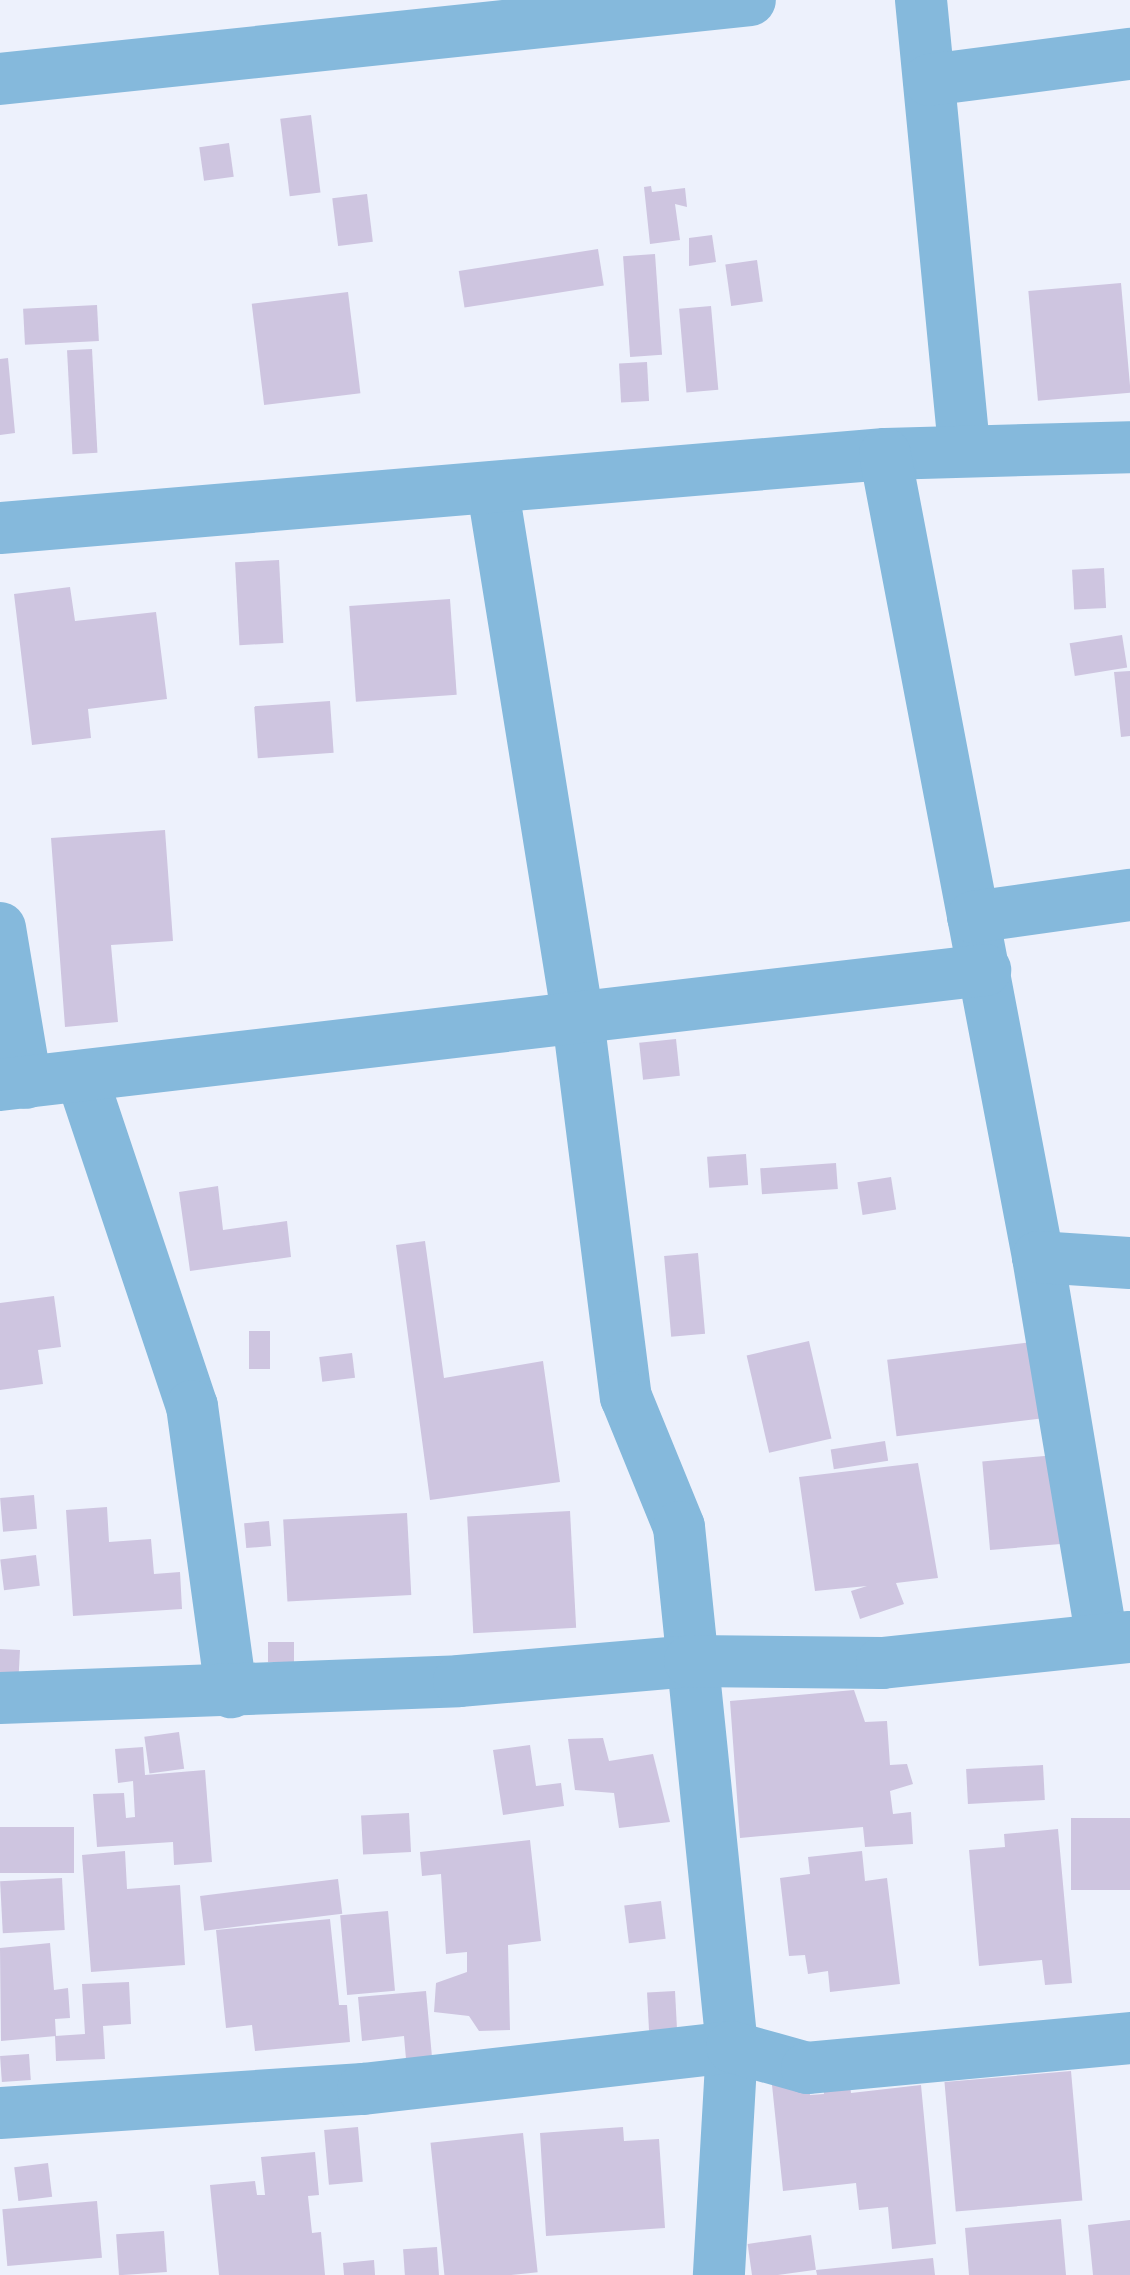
<!DOCTYPE html>
<html>
<head>
<meta charset="utf-8">
<style>
	body { margin:0 }
	#map { position:relative; width:1130px; height:2275px; overflow:hidden; background:#edf1fc; font-family:"Varela Round",sans-serif }
	div>[style] { position:absolute }
	[style*='--x'] { left:calc(var(--x)*1px); top:calc(var(--y)*1px); width:calc(var(--w)*1px); rotate:calc(var(--a)*1deg) }
	.building>* { inset:0; background:#cec5e0; transform-origin:0 0 }
	.street>* { height:52px; margin:-26px; padding:0 26px; transform-origin:26px; border-radius:26px; background:#85b9dc }
	span { translate:-50% -50%; white-space:nowrap; text-align:center; line-height:1.15; -webkit-text-stroke:9px #edf1fc; paint-order:stroke }
</style>
</head>
<body>
<div id="map">
	<div class="building">
		<i style="left:311px;top:115px;width:78px;height:31px;rotate:83deg"></i>
		<i style="left:229px;top:143px;width:34px;height:30px;rotate:82deg"></i>
		<i style="clip-path:polygon(651px 186px,652px 192px,685px 188px,687px 207px,675px 204px,680px 240px,650px 244px,644px 187px)"></i>
		<i style="left:367px;top:194px;width:48px;height:35px;rotate:83deg"></i>
		<i style="clip-path:polygon(712px 235px,716px 262px,689px 266px,689px 238px)"></i>
		<i style="left:598px;top:249px;width:37px;height:141px;rotate:81deg"></i>
		<i style="left:655px;top:254px;width:101px;height:32px;rotate:86deg"></i>
		<i style="left:757px;top:260px;width:42px;height:32px;rotate:82deg"></i>
		<i style="left:1121px;top:283px;width:110px;height:93px;rotate:85deg"></i>
		<i style="left:348px;top:292px;width:102px;height:97px;rotate:83deg"></i>
		<i style="left:97px;top:305px;width:36px;height:74px;rotate:87deg"></i>
		<i style="left:711px;top:306px;width:84px;height:32px;rotate:85deg"></i>
		<i style="left:92px;top:349px;width:104px;height:25px;rotate:87deg"></i>
		<i style="clip-path:polygon(8px 358px,15px 433px,0 435px,0 359px)"></i>
		<i style="left:647px;top:362px;width:39px;height:28px;rotate:87deg"></i>
		<i style="left:279px;top:560px;width:83px;height:44px;rotate:87deg"></i>
		<i style="left:1104px;top:568px;width:40px;height:32px;rotate:87deg"></i>
		<i style="clip-path:polygon(70px 587px,75px 621px,156px 612px,167px 699px,88px 709px,91px 738px,32px 745px,14px 594px)"></i>
		<i style="left:450px;top:599px;width:96px;height:101px;rotate:86deg"></i>
		<i style="left:1122px;top:635px;width:33px;height:53px;rotate:81deg"></i>
		<i style="clip-path:polygon(1130px 671px,1130px 736px,1121px 737px,1114px 672px)"></i>
		<i style="left:330px;top:701px;width:52px;height:76px;rotate:86deg"></i>
		<i style="clip-path:polygon(165px 830px,173px 941px,111px 945px,118px 1022px,65px 1027px,51px 838px)"></i>
		<i style="left:676px;top:1039px;width:37px;height:37px;rotate:84deg"></i>
		<i style="left:746px;top:1154px;width:31px;height:39px;rotate:86deg"></i>
		<i style="left:836px;top:1163px;width:26px;height:76px;rotate:86deg"></i>
		<i style="left:891px;top:1177px;width:33px;height:34px;rotate:81deg"></i>
		<i style="clip-path:polygon(218px 1186px,223px 1230px,287px 1221px,291px 1257px,190px 1271px,179px 1192px)"></i>
		<i style="clip-path:polygon(425px 1241px,444px 1378px,543px 1361px,560px 1482px,430px 1500px,396px 1245px)"></i>
		<i style="left:698px;top:1253px;width:81px;height:34px;rotate:85deg"></i>
		<i style="clip-path:polygon(54px 1296px,61px 1347px,38px 1350px,43px 1384px,0 1390px,0 1303px)"></i>
		<i style="left:249px;top:1331px;width:21px;height:38px"></i>
		<i style="left:809px;top:1341px;width:100px;height:64px;rotate:77deg"></i>
		<i style="left:1040px;top:1341px;width:77px;height:154px;rotate:83deg"></i>
		<i style="left:352px;top:1353px;width:25px;height:33px;rotate:83deg"></i>
		<i style="left:885px;top:1441px;width:20px;height:55px;rotate:81deg"></i>
		<i style="left:1056px;top:1455px;width:89px;height:74px;rotate:85deg"></i>
		<i style="clip-path:polygon(918px 1463px,938px 1578px,896px 1583px,904px 1604px,860px 1619px,851px 1591px,867px 1586px,815px 1591px,799px 1477px)"></i>
		<i style="left:34px;top:1495px;width:34px;height:34px;rotate:85deg"></i>
		<i style="clip-path:polygon(107px 1507px,109px 1542px,151px 1539px,154px 1574px,180px 1572px,182px 1609px,73px 1616px,66px 1510px)"></i>
		<i style="left:570px;top:1511px;width:117px;height:103px;rotate:87deg"></i>
		<i style="left:407px;top:1513px;width:82px;height:124px;rotate:87deg"></i>
		<i style="left:269px;top:1521px;width:25px;height:25px;rotate:85deg"></i>
		<i style="left:36px;top:1555px;width:31px;height:36px;rotate:83deg"></i>
		<i style="left:294px;top:1642px;width:20px;height:26px;rotate:90deg"></i>
		<i style="left:0;top:1649px;width:20px;height:23px;rotate:3deg"></i>
		<i style="clip-path:polygon(854px 1690px,865px 1722px,887px 1721px,890px 1765px,907px 1764px,913px 1784px,890px 1791px,893px 1814px,911px 1812px,913px 1844px,865px 1847px,863px 1827px,740px 1838px,730px 1701px)"></i>
		<i style="left:179px;top:1732px;width:37px;height:35px;rotate:82deg"></i>
		<i style="clip-path:polygon(603px 1738px,609px 1761px,653px 1754px,670px 1822px,619px 1828px,614px 1793px,575px 1790px,568px 1739px)"></i>
		<i style="clip-path:polygon(530px 1745px,536px 1786px,561px 1783px,564px 1806px,503px 1815px,493px 1750px)"></i>
		<i style="clip-path:polygon(143px 1747px,145px 1775px,205px 1770px,212px 1862px,174px 1865px,173px 1842px,97px 1847px,93px 1794px,124px 1793px,126px 1818px,135px 1817px,133px 1781px,118px 1783px,115px 1749px)"></i>
		<i style="left:1043px;top:1765px;width:35px;height:77px;rotate:87deg"></i>
		<i style="left:409px;top:1813px;width:39px;height:48px;rotate:87deg"></i>
		<i style="left:1130px;top:1818px;width:72px;height:59px;rotate:90deg"></i>
		<i style="left:74px;top:1827px;width:46px;height:74px;rotate:90deg"></i>
		<i style="clip-path:polygon(1058px 1829px,1072px 1983px,1045px 1985px,1042px 1960px,979px 1966px,969px 1850px,1005px 1847px,1004px 1834px)"></i>
		<i style="clip-path:polygon(530px 1840px,541px 1941px,508px 1945px,510px 2030px,479px 2031px,469px 2016px,434px 2012px,436px 1983px,467px 1972px,467px 1952px,446px 1954px,441px 1874px,422px 1876px,420px 1852px)"></i>
		<i style="clip-path:polygon(125px 1851px,127px 1889px,180px 1885px,185px 1965px,91px 1972px,82px 1855px)"></i>
		<i style="clip-path:polygon(862px 1851px,865px 1881px,887px 1878px,900px 1984px,830px 1992px,828px 1971px,808px 1974px,805px 1955px,789px 1956px,780px 1878px,810px 1874px,808px 1857px)"></i>
		<i style="left:62px;top:1878px;width:52px;height:62px;rotate:87deg"></i>
		<i style="left:338px;top:1879px;width:35px;height:139px;rotate:83deg"></i>
		<i style="left:661px;top:1901px;width:38px;height:37px;rotate:83deg"></i>
		<i style="left:388px;top:1911px;width:80px;height:48px;rotate:85deg"></i>
		<i style="clip-path:polygon(330px 1919px,339px 2005px,347px 2005px,350px 2042px,255px 2051px,252px 2025px,226px 2028px,216px 1930px)"></i>
		<i style="clip-path:polygon(50px 1943px,54px 1990px,68px 1988px,70px 2018px,55px 2019px,56px 2036px,1px 2041px,0 1948px)"></i>
		<i style="clip-path:polygon(129px 1982px,131px 2024px,103px 2026px,105px 2059px,56px 2061px,55px 2036px,85px 2034px,82px 1984px)"></i>
		<i style="clip-path:polygon(426px 1991px,432px 2057px,406px 2059px,404px 2036px,362px 2041px,358px 1997px)"></i>
		<i style="left:675px;top:1991px;width:38px;height:28px;rotate:87deg"></i>
		<i style="left:29px;top:2054px;width:26px;height:29px;rotate:86deg"></i>
		<i style="clip-path:polygon(848px 2064px,851px 2093px,921px 2085px,936px 2244px,892px 2249px,888px 2207px,859px 2210px,856px 2183px,783px 2191px,772px 2085px,807px 2068px,810px 2095px,824px 2094px,821px 2067px)"></i>
		<i style="left:1071px;top:2071px;width:130px;height:127px;rotate:85deg"></i>
		<i style="left:358px;top:2127px;width:55px;height:34px;rotate:85deg"></i>
		<i style="clip-path:polygon(623px 2127px,624px 2141px,659px 2139px,665px 2228px,546px 2236px,540px 2133px)"></i>
		<i style="left:523px;top:2133px;width:140px;height:93px;rotate:84deg"></i>
		<i style="clip-path:polygon(315px 2152px,319px 2195px,308px 2196px,312px 2233px,321px 2232px,325px 2275px,219px 2275px,210px 2185px,255px 2181px,257px 2195px,265px 2195px,261px 2157px)"></i>
		<i style="left:48px;top:2163px;width:34px;height:34px;rotate:83deg"></i>
		<i style="left:97px;top:2201px;width:57px;height:95px;rotate:85deg"></i>
		<i style="clip-path:polygon(1061px 2219px,1066px 2275px,969px 2275px,965px 2228px)"></i>
		<i style="clip-path:polygon(1130px 2220px,1130px 2275px,1093px 2275px,1088px 2225px)"></i>
		<i style="left:164px;top:2231px;width:41px;height:48px;rotate:86deg"></i>
		<i style="left:811px;top:2235px;width:35px;height:64px;rotate:82deg"></i>
		<i style="left:437px;top:2247px;width:28px;height:34px;rotate:86deg"></i>
		<i style="clip-path:polygon(933px 2258px,935px 2275px,817px 2275px,816px 2270px)"></i>
		<i style="clip-path:polygon(374px 2260px,375px 2275px,344px 2275px,343px 2263px)"></i>
	</div>
	<div class="street">
		<i style="--x:921;--y:0;--w:451;--a:84.5"></i>
		<i style="--x:0;--y:79;--w:754;--a:-6.01"></i>
		<i style="--x:929;--y:80;--w:203;--a:-7.4"></i>
		<i style="--x:885;--y:454;--w:245;--a:-1.6"></i>
		<i style="--x:493;--y:491;--w:535;--a:80.85"></i>
		<i style="--x:578;--y:1019;--w:381;--a:82.8"></i>
		<i style="--x:626;--y:1397;--w:140;--a:67.8"></i>
		<i style="--x:679;--y:1527;--w:523;--a:84.18"></i>
		<i style="--x:732;--y:2047;--w:228;--a:93.3"></i>
		<i style="--x:0;--y:528;--w:888;--a:-4.78"></i>
		<i style="--x:885;--y:454;--w:817;--a:79.21"></i>
		<i style="--x:1038;--y:1257;--w:387;--a:80.5"></i>
		<i style="--x:973;--y:917;--w:159;--a:-8"></i>
		<i style="--x:0;--y:928;--w:157;--a:80.5"></i>
		<i style="--x:82;--y:1078;--w:346;--a:71.5"></i>
		<i style="--x:192;--y:1406;--w:289;--a:82.2"></i>
		<i style="--x:0;--y:1085;--w:992;--a:-6.66"></i>
		<i style="--x:1038;--y:1257;--w:92;--a:3.7"></i>
		<i style="--x:0;--y:1698;--w:459;--a:-2.1"></i>
		<i style="--x:459;--y:1681;--w:232;--a:-4.9"></i>
		<i style="--x:690;--y:1661;--w:192;--a:0.6"></i>
		<i style="--x:882;--y:1663;--w:249;--a:-6"></i>
		<i style="--x:0;--y:2113;--w:364;--a:-3.8"></i>
		<i style="--x:363;--y:2089;--w:371;--a:-6.5"></i>
		<i style="--x:732;--y:2047;--w:78;--a:15.6"></i>
		<i style="--x:807;--y:2068;--w:324;--a:-5.3"></i>
	</div>
</div>
</body>
</html>
